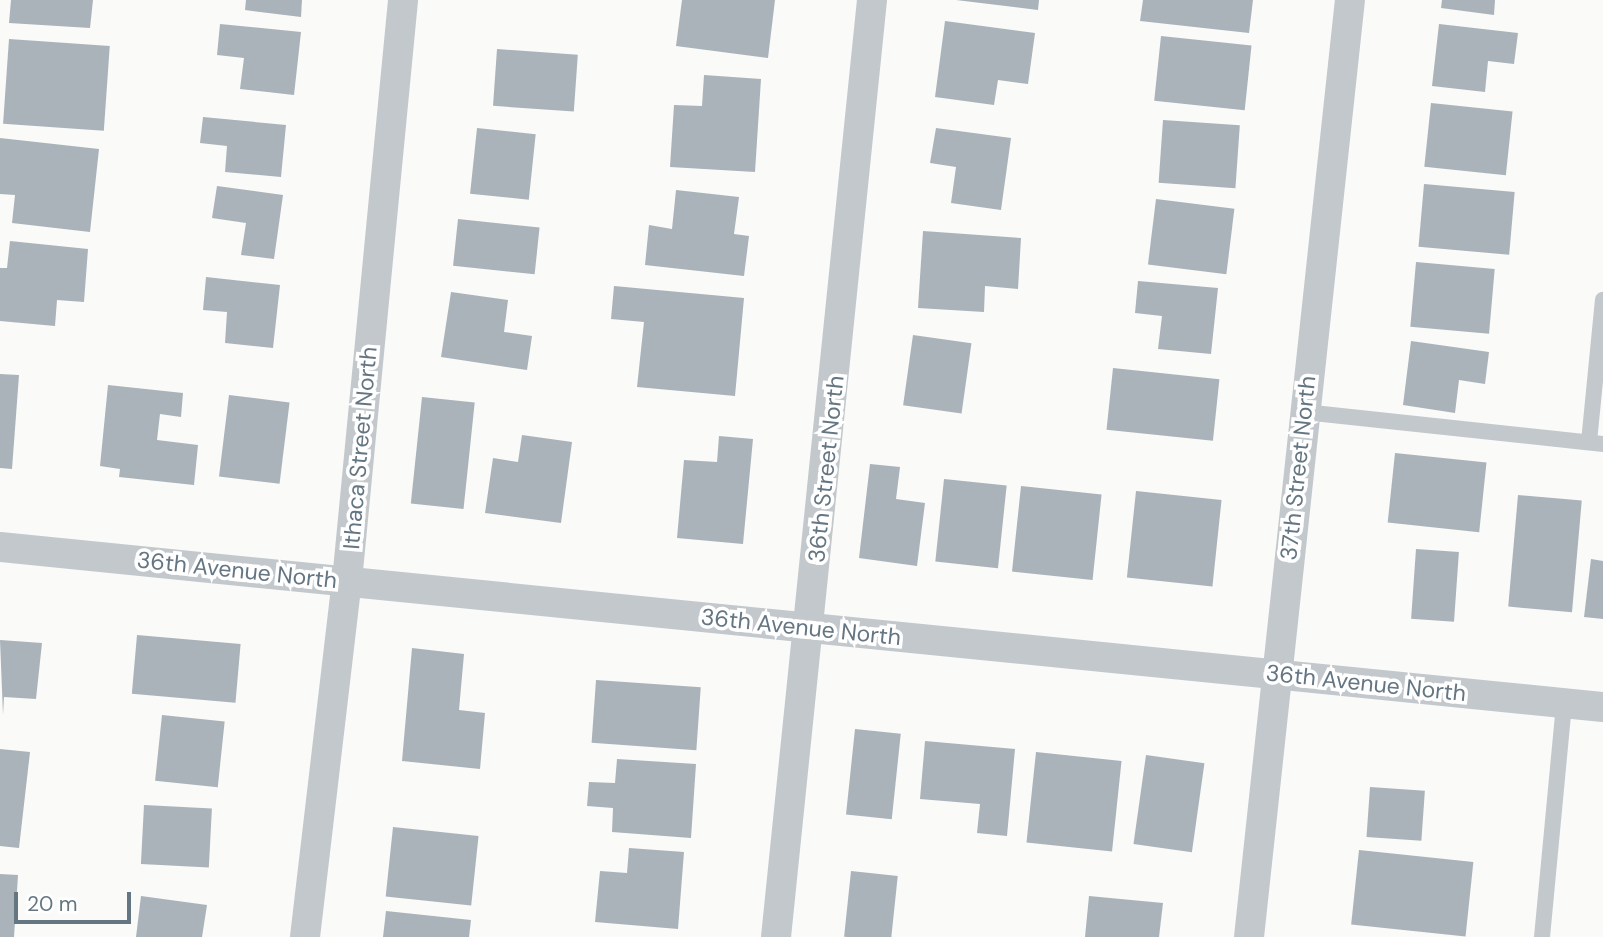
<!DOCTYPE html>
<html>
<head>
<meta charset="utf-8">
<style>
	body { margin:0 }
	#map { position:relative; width:1603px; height:937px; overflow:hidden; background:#fafaf8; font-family:"DM Sans",sans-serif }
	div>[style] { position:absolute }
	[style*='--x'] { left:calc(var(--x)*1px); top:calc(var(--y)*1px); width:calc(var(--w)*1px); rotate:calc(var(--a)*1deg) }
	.building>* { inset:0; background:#aab3b9; transform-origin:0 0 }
	.lane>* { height:16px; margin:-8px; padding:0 8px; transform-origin:8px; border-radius:8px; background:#c3c8cc }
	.street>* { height:30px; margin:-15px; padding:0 15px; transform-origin:15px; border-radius:15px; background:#c3c8cc }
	span { translate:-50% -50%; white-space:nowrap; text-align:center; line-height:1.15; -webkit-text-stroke:7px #fff; paint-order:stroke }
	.street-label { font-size:23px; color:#657683 }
	.scale { position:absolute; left:14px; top:892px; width:117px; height:32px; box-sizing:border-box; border:4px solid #657683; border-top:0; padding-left:9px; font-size:21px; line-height:24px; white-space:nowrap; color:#657683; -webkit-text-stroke:5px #fff; paint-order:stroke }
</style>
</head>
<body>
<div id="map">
	<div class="building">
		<i style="clip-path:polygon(11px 0,93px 0,90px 28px,9px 23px)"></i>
		<i style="clip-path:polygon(246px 0,302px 0,301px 17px,245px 10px)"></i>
		<i style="clip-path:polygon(682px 0,775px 0,768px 58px,676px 46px)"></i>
		<i style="clip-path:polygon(956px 0,1039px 0,1038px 10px)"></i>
		<i style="clip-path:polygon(1143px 0,1253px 0,1249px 33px,1140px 21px)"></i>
		<i style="clip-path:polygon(1442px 0,1495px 0,1494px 15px,1441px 8px)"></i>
		<i style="clip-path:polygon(945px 21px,1035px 33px,1028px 84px,998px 80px,994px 105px,935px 97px)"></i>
		<i style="clip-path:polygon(220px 24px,301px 32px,294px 95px,240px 89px,244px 58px,217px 55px)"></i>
		<i style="clip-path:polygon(1439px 24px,1518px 33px,1514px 64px,1488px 61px,1485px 92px,1432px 86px)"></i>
		<i style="left:1161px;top:36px;width:91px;height:65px;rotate:6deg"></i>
		<i style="left:9px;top:39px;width:101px;height:85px;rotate:4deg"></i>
		<i style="left:497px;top:49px;width:81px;height:57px;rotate:4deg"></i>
		<i style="clip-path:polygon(704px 75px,761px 79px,755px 172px,670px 167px,674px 105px,702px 106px)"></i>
		<i style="left:1431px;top:103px;width:82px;height:64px;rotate:6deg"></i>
		<i style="clip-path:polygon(203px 117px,286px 125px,281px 177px,225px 172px,227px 146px,200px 143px)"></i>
		<i style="left:1163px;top:120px;width:77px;height:63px;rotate:4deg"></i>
		<i style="left:477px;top:128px;width:59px;height:66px;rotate:6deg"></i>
		<i style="clip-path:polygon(936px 128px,1011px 138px,1001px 210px,951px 203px,956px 167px,930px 163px)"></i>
		<i style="clip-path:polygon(0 138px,99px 149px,90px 232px,12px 223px,15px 195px,0 194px)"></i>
		<i style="left:1424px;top:184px;width:91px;height:63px;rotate:5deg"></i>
		<i style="clip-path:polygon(217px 186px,283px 195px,274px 259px,241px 255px,246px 223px,212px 218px)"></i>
		<i style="clip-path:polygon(676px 190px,739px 197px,734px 234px,749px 236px,744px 276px,645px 265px,649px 225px,672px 229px)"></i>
		<i style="left:1156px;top:199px;width:79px;height:66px;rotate:7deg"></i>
		<i style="left:458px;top:219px;width:82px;height:47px;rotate:6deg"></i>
		<i style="clip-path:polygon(923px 231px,1021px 238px,1018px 289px,985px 286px,984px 312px,918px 308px)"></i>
		<i style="clip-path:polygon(10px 241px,88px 249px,84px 302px,57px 300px,55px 326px,0 321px,0 268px,7px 268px)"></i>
		<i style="left:1416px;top:262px;width:79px;height:65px;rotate:5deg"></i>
		<i style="clip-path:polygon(206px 277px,280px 285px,273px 348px,225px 343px,227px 312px,203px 310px)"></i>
		<i style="clip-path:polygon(1138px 281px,1218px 288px,1211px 354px,1158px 349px,1162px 316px,1135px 313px)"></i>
		<i style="clip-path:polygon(614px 286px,744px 298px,735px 396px,637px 387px,644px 322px,611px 319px)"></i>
		<i style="clip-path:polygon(451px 292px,508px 300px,504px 332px,532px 336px,527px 370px,441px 357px)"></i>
		<i style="left:913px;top:335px;width:59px;height:71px;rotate:8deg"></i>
		<i style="clip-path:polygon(1411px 341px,1489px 352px,1485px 384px,1459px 380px,1455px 413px,1403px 405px)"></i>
		<i style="left:1113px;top:368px;width:107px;height:62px;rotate:6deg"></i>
		<i style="clip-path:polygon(0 374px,19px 375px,12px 469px,0 468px)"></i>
		<i style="clip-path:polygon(108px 385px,183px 393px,181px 417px,160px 414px,157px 440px,198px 445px,194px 485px,119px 477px,120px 469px,100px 466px)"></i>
		<i style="left:229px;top:395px;width:61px;height:82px;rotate:7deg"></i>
		<i style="left:422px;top:397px;width:53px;height:107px;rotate:6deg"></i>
		<i style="clip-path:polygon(522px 435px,572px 442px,561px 523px,485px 513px,493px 458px,518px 462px)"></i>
		<i style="clip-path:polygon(719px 436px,753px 439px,743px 544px,677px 538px,684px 460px,717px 462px)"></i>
		<i style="left:1395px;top:453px;width:92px;height:70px;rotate:6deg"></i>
		<i style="clip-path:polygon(870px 464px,900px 467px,896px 499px,925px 503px,917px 566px,859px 558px)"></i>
		<i style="left:944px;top:479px;width:63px;height:83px;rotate:6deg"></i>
		<i style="left:1021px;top:486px;width:81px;height:86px;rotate:6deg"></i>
		<i style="left:1136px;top:491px;width:86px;height:87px;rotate:6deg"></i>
		<i style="left:1518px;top:495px;width:64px;height:112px;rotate:5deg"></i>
		<i style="left:1416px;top:549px;width:43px;height:70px;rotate:4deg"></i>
		<i style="clip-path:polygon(1591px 559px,1603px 561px,1603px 619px,1584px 617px)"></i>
		<i style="left:137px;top:635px;width:104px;height:59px;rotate:5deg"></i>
		<i style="clip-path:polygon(0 640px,42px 643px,36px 699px,4px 697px,3px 715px)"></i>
		<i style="clip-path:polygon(412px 648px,464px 654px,459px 710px,485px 713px,480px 769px,402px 761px)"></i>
		<i style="left:596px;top:680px;width:105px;height:63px;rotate:4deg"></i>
		<i style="left:162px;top:715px;width:63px;height:66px;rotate:6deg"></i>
		<i style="left:855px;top:729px;width:46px;height:86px;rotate:6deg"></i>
		<i style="clip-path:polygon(925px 741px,1015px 749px,1007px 836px,977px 833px,980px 804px,920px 799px)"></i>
		<i style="clip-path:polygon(0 749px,30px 752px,19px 848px,0 846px)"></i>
		<i style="left:1036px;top:752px;width:86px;height:91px;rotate:6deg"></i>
		<i style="left:1146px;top:755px;width:59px;height:90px;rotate:8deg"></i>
		<i style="clip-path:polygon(617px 759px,696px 764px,691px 838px,612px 832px,613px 808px,587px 806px,589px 782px,615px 783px)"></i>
		<i style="left:1370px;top:787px;width:55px;height:50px;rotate:4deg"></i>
		<i style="left:144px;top:805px;width:68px;height:59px;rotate:3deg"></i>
		<i style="left:393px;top:827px;width:86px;height:70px;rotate:6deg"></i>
		<i style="clip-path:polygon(629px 848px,684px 852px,678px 929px,595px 922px,600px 871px,627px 873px)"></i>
		<i style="left:1359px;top:850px;width:115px;height:75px;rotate:6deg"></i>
		<i style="left:851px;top:871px;width:47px;height:66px;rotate:6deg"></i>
		<i style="clip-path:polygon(0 874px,18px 875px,14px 937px,0 937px)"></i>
		<i style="clip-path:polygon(141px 896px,207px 905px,202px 937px,136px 937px)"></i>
		<i style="clip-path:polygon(1089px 896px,1163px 903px,1159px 937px,1085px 937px)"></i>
		<i style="clip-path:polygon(386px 911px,471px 920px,469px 937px,383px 937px)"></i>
	</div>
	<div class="lane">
		<i style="--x:1304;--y:412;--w:301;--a:6.1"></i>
		<i style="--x:1589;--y:442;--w:143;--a:-84.4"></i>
		<i style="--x:1542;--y:937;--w:235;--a:-84.6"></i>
	</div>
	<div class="street">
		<i style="--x:0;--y:547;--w:1611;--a:5.7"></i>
		<i style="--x:305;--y:937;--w:358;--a:-83.3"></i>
		<i style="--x:347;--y:581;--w:584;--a:-84.49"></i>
		<i style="--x:776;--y:937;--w:942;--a:-84.15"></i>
		<i style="--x:1249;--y:937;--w:942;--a:-83.85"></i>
	</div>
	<div class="street-label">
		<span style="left:360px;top:448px;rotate:-85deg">Ithaca Street North</span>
		<span style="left:1298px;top:468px;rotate:-84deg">37th Street North</span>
		<span style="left:826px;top:469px;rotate:-84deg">36th Street North</span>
		<span style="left:237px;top:570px;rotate:6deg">36th Avenue North</span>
		<span style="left:801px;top:627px;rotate:6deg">36th Avenue North</span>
		<span style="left:1366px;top:683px;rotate:6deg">36th Avenue North</span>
	</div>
	<div class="scale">20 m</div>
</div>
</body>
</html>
